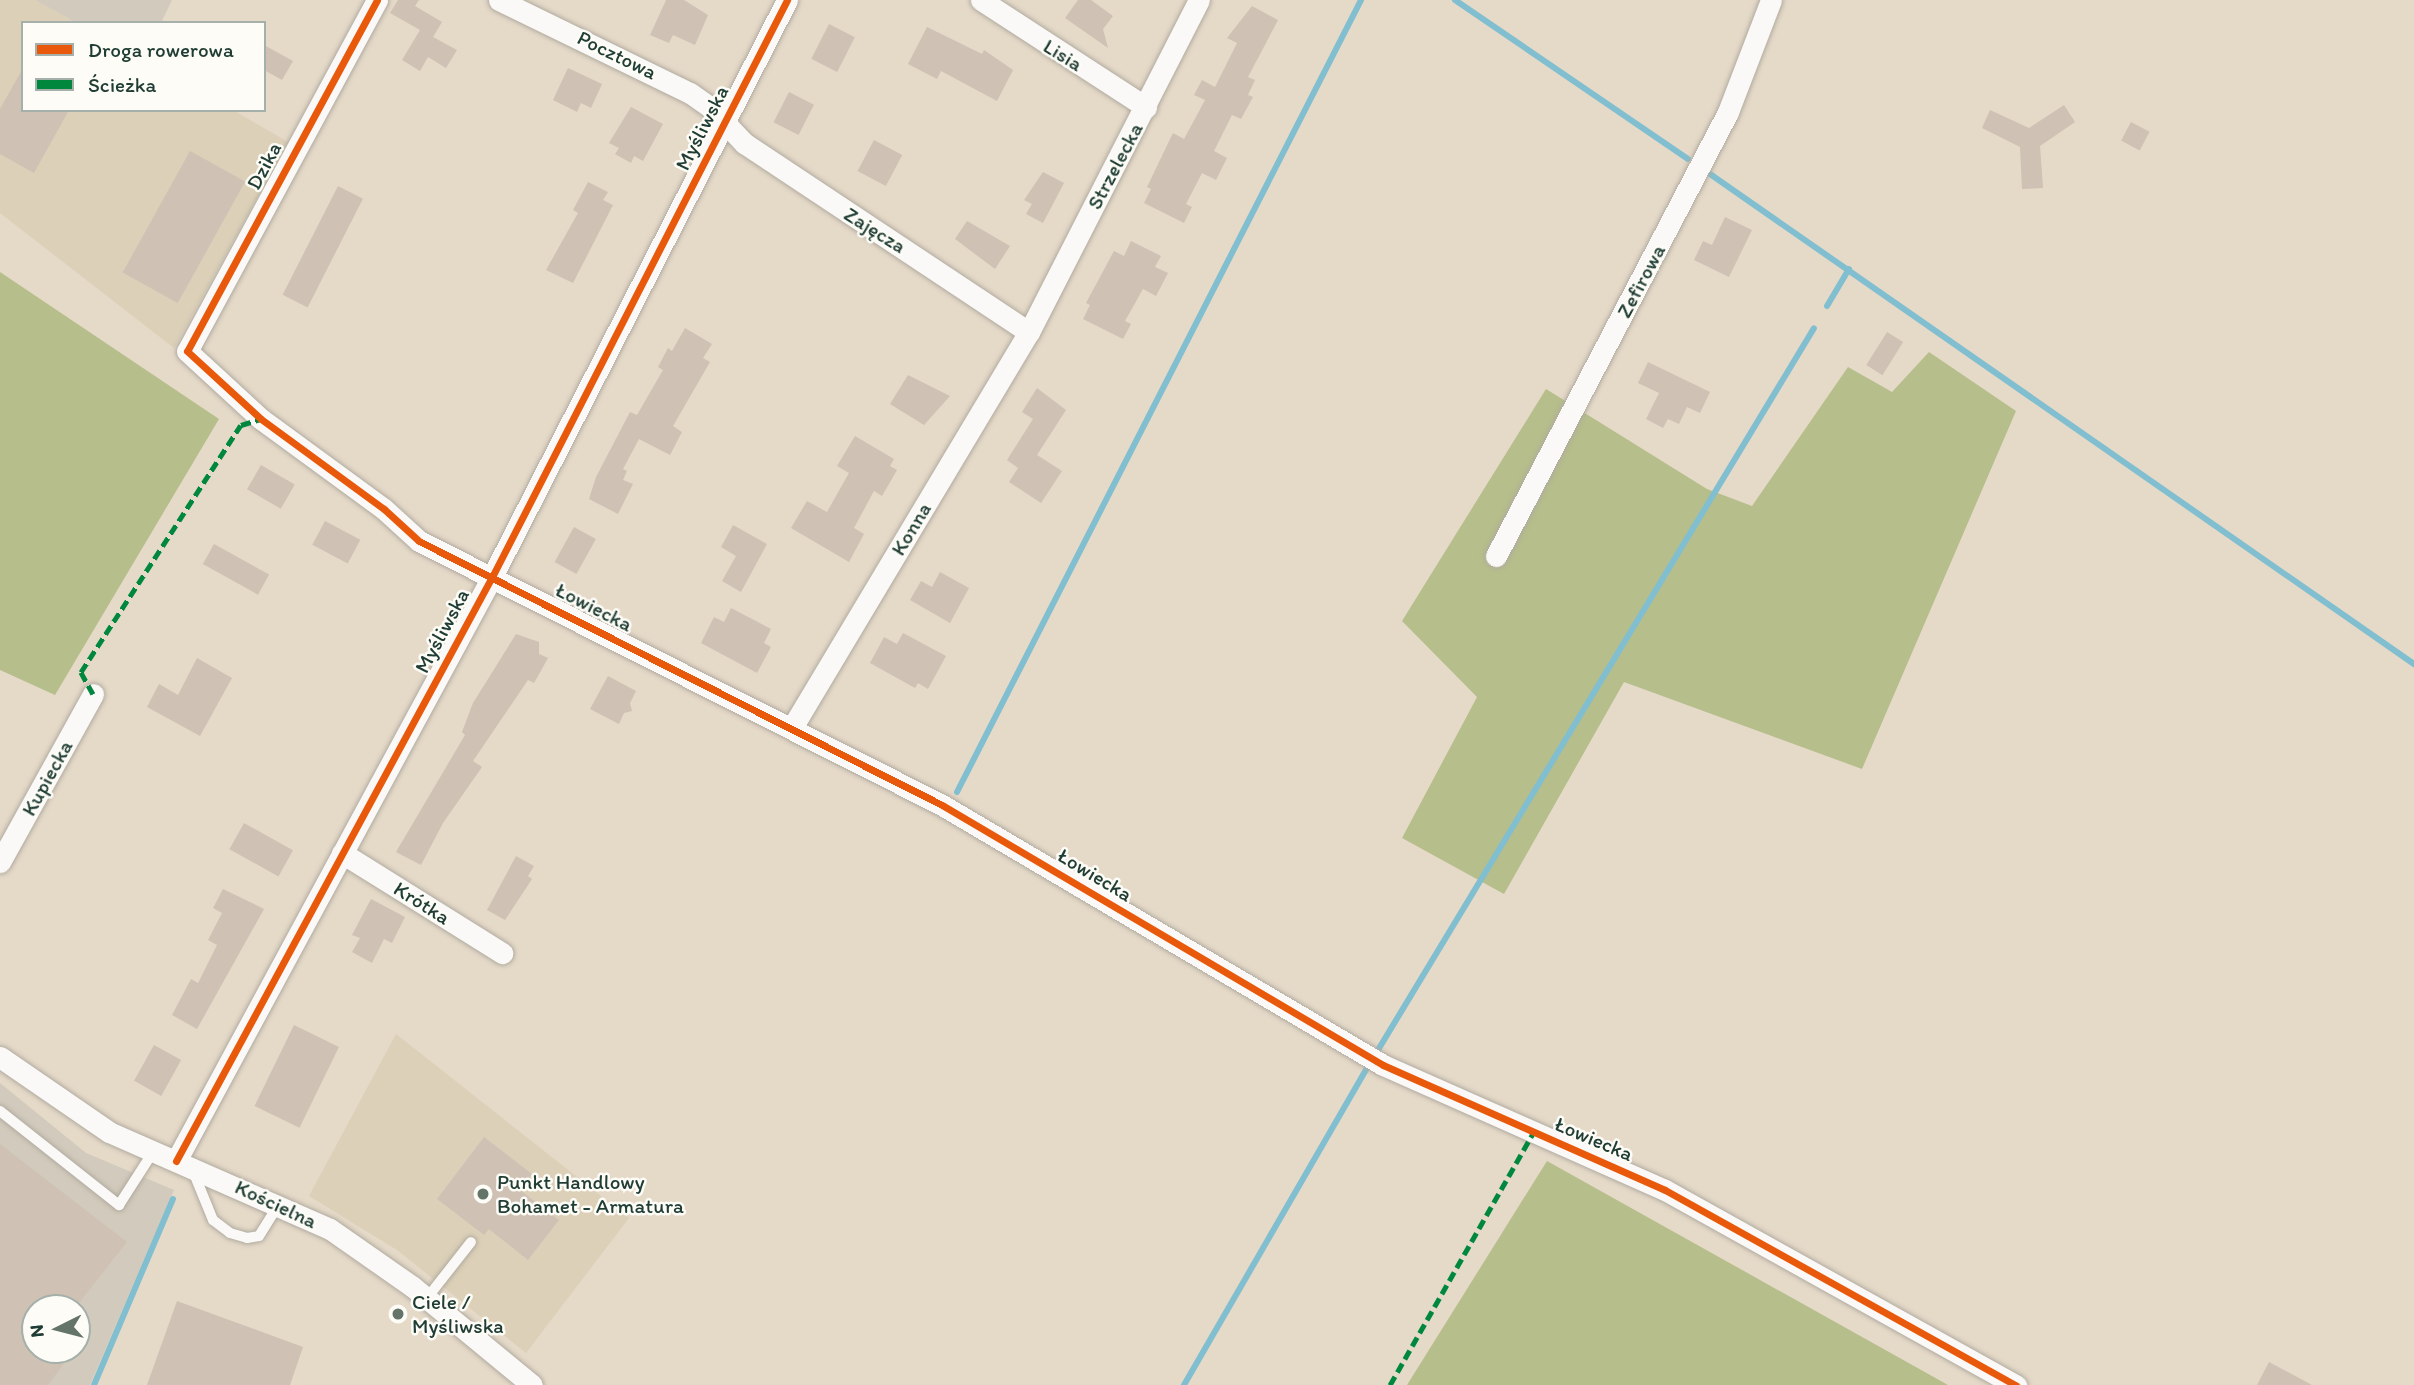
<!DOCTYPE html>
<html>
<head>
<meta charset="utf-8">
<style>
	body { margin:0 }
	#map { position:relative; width:2414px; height:1385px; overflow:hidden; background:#e5d9c8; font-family:Itim,sans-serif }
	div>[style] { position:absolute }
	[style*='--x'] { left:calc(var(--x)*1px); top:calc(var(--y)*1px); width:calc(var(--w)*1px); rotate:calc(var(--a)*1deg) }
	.built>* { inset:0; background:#dcd0b8 }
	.industrial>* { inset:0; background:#d2cabc }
	.forest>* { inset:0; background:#b6be8b }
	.stream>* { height:6px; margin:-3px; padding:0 3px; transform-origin:3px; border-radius:3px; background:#81bfd0 }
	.building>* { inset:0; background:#cfc1b4; transform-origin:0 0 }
	.roads { filter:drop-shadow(0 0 2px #b0ab9f) drop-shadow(0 0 2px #b0ab9f) }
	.service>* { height:10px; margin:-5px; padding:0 5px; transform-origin:5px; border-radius:5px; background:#fbf9f7 }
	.minor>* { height:21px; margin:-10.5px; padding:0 10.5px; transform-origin:10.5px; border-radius:10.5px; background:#fbf9f7 }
	.quiet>* { height:5px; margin-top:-2.5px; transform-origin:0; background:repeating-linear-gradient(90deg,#00873e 0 10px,transparent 0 15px) }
	.cycleway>* { height:7px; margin:-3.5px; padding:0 3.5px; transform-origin:3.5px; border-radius:3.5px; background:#e8590c }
	.dots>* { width:19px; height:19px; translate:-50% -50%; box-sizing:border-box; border:4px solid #fdfcf7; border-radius:50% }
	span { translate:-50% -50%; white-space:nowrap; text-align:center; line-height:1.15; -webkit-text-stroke:5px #fdfcf7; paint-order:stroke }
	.street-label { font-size:21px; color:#1f3d34 }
	.poi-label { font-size:21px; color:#1f3d34 }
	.left { translate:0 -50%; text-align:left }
	.legend { position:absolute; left:21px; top:21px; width:245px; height:91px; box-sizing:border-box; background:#fdfcf7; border:2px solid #a4b0a9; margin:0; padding:9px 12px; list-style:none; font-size:21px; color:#1f3d34 }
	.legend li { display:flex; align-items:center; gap:14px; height:35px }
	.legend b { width:35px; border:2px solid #a4b0a9 }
	.north { position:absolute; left:21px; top:1294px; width:70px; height:70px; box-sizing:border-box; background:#fdfcf7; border:2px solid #a4b0a9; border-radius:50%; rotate:264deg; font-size:19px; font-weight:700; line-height:28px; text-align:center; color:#1f3d34 }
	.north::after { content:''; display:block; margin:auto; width:24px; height:32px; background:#647468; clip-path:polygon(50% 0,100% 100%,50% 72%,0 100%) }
</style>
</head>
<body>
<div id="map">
	<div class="built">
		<i style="clip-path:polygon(0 0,35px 0,77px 23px,23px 23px,23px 110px,233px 110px,288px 142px,174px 348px,0 213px)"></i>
		<i style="clip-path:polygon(396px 1034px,629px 1218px,526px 1353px,397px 1250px,309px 1196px)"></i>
	</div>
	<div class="industrial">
		<i style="clip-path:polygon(35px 0,172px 0,161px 23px,77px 23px)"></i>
		<i style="clip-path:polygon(evenodd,0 1083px,86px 1153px,174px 1190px,90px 1385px,0 1385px,0 1083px,35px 1308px,77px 1308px,77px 1350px,35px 1350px,35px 1308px)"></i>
	</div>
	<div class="forest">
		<i style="clip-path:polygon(0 272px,219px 419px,55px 695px,0 670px)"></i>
		<i style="clip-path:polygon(1929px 352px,2016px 411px,1862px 769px,1624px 682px,1504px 894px,1402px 838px,1477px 697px,1402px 621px,1546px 389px,1707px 489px,1752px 506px,1848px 367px,1892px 392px)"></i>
		<i style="clip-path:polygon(1547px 1161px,1948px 1385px,1407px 1385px)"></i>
	</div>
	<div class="stream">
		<i style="--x:1455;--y:0;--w:282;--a:34.3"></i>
		<i style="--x:1710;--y:174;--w:858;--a:34.84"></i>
		<i style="--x:1827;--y:306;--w:43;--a:-59.3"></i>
		<i style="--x:957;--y:792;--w:889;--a:-62.97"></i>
		<i style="--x:1378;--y:1050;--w:843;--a:-58.87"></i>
		<i style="--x:94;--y:1385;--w:202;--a:-67"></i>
		<i style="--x:1184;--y:1385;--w:366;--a:-60"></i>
	</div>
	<div class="building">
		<i style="clip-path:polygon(398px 0,419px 0,415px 6px,442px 22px,433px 37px,457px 50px,446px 68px,428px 57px,420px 71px,402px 60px,420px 30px,390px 13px)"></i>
		<i style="clip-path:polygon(666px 0,684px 0,708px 15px,695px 45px,673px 35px,669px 43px,650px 35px)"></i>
		<i style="clip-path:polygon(1078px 0,1091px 0,1113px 16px,1103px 29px,1108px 48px,1065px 18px)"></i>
		<i style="clip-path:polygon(1252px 6px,1278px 20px,1248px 77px,1255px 80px,1248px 95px,1253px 97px,1241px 119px,1232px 115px,1214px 151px,1227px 158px,1216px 180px,1202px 173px,1186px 204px,1192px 207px,1184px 223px,1144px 203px,1151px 189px,1147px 187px,1173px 133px,1184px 139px,1205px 100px,1194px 95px,1202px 80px,1215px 87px,1237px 43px,1227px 38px)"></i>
		<i style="left:829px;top:24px;width:29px;height:39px;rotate:27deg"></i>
		<i style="clip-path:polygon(927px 27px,982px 54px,984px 50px,1013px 70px,997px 101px,941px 71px,937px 79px,908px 64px)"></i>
		<i style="clip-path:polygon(264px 45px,293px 61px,282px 80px,264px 70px)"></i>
		<i style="clip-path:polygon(23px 68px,23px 110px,69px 110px,34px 173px,0 154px,0 109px)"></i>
		<i style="clip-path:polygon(568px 68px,602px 84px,591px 108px,581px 103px,577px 112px,553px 100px)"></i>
		<i style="left:789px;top:92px;width:28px;height:34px;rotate:27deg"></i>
		<i style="clip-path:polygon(2064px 105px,2075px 122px,2040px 146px,2043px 188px,2022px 189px,2020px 147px,1982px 128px,1990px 110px,2029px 128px)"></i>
		<i style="clip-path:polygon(631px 107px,663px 124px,643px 161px,634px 156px,631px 163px,615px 154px,619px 148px,609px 143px)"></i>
		<i style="left:2131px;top:122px;width:21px;height:21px;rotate:28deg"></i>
		<i style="left:874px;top:140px;width:32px;height:35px;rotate:28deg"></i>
		<i style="left:190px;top:151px;width:63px;height:139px;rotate:29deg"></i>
		<i style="clip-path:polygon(1043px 172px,1064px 183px,1043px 223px,1026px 214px,1032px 204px,1024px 200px)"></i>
		<i style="clip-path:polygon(588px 182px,608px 192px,603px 200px,613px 205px,573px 283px,546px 270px,578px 213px,573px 210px)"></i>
		<i style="left:338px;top:186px;width:28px;height:122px;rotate:27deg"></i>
		<i style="clip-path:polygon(1725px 217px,1752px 230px,1729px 277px,1694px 260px,1703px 241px,1712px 245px)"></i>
		<i style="clip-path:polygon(967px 221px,1010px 246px,995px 269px,955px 239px)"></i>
		<i style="clip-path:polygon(1131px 241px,1161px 256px,1155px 267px,1168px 273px,1156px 296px,1143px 289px,1125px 321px,1131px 324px,1123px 339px,1083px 319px,1090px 305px,1086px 303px,1114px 251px,1124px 256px)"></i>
		<i style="clip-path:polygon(685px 328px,712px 344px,703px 358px,710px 362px,673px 426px,682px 432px,670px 455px,639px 439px,623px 469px,627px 471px,623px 480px,633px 484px,618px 514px,589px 499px,596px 477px,630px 412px,637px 415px,663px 370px,658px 367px,668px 348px,672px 351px)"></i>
		<i style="left:1887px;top:332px;width:19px;height:39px;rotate:32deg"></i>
		<i style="clip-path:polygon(1648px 362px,1710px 392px,1700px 413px,1687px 407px,1679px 424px,1668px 419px,1663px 428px,1646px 419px,1659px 393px,1638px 383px)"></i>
		<i style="clip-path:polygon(908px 375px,950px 396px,924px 425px,890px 404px)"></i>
		<i style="clip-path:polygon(1037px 388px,1066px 410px,1037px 455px,1062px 471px,1041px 503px,1009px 482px,1018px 468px,1007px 460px,1033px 419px,1022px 412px)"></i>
		<i style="clip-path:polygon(855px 436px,894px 459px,890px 466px,897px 470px,882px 496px,874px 491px,854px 528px,864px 534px,849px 562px,791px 528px,807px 501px,827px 512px,849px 473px,837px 466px)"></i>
		<i style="left:261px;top:465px;width:39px;height:28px;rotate:30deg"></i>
		<i style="left:325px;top:521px;width:40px;height:27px;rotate:28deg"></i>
		<i style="clip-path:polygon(733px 525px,767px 544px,741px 592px,722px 581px,736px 556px,721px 547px)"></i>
		<i style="left:574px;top:527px;width:25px;height:40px;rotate:29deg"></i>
		<i style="left:214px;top:544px;width:63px;height:23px;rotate:29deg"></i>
		<i style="clip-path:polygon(940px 572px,969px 588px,950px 623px,910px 600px,921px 581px,932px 587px)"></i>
		<i style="clip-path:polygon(731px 608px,771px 629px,764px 643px,771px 647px,757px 673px,701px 643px,714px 617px,724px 622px)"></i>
		<i style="clip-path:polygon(903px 633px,946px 656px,928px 689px,918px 683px,915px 688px,870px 663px,884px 637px,897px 644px)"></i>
		<i style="clip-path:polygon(516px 634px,539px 642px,539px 654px,548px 658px,534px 683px,528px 680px,473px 761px,482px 767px,443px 823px,421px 865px,396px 852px,465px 735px,462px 732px,473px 703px)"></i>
		<i style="clip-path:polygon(197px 658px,232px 678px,200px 736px,147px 707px,159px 684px,178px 695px)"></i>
		<i style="clip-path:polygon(608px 676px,636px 691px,630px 703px,632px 711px,624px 713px,619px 724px,590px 709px)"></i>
		<i style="left:244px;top:823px;width:56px;height:30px;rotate:29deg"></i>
		<i style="clip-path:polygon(516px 856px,534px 866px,528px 876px,532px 879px,505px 920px,487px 910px)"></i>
		<i style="clip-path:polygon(223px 889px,264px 909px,197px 1029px,172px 1015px,191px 979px,198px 983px,217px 945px,208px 940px,222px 913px,213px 908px)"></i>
		<i style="clip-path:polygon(371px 899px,405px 917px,392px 943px,384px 939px,372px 963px,352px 952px,360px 938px,352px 935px)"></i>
		<i style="left:294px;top:1025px;width:50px;height:90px;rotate:26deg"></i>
		<i style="left:154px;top:1045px;width:31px;height:41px;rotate:29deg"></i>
		<i style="clip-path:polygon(484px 1137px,532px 1174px,520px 1190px,559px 1220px,528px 1260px,489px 1229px,484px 1235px,437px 1199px)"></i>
		<i style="clip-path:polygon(0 1144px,127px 1242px,75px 1308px,35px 1308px,35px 1350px,74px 1350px,48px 1385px,0 1385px)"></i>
		<i style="clip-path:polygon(177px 1301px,303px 1347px,290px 1385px,147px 1385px)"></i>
		<i style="clip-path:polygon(2269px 1362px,2312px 1385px,2257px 1385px)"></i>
	</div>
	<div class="roads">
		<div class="service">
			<i style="--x:0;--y:1111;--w:152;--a:38.3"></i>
			<i style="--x:119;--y:1205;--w:63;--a:-57.3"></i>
			<i style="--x:193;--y:1171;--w:53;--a:67.8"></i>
			<i style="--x:213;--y:1220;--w:21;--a:37"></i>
			<i style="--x:230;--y:1233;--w:18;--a:16"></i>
			<i style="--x:247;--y:1238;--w:12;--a:-9"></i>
			<i style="--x:259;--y:1236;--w:39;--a:-58"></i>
			<i style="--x:427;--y:1298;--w:71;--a:-51.8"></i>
		</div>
		<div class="minor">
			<i style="--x:377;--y:0;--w:399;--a:118.4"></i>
			<i style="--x:187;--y:351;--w:100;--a:42.6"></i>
			<i style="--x:261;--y:419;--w:152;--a:36.2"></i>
			<i style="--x:384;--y:509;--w:47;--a:42.4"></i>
			<i style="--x:419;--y:541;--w:586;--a:26.78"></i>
			<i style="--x:942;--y:805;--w:512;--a:30.52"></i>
			<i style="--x:1383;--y:1065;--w:308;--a:23.9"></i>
			<i style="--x:1665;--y:1190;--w:402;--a:29.1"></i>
			<i style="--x:499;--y:0;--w:212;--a:26"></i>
			<i style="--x:690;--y:93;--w:24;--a:35"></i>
			<i style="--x:710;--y:107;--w:50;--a:46.6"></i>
			<i style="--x:744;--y:143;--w:342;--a:33.6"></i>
			<i style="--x:981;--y:0;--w:197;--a:33"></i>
			<i style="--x:1496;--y:556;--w:501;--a:-62.41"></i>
			<i style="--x:1728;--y:112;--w:120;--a:-69"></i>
			<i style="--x:793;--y:726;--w:459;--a:-59.1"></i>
			<i style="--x:1029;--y:332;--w:373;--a:-62.9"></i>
			<i style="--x:342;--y:853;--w:189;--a:32"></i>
			<i style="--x:0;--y:862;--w:192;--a:-61"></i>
			<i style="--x:0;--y:1057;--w:132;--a:34.5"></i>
			<i style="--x:109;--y:1132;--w:241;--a:23.7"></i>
			<i style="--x:330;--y:1229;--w:101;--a:34.9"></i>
			<i style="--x:413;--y:1287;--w:154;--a:39.5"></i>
			<i style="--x:176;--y:1161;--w:666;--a:-61.59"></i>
			<i style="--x:493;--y:575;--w:646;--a:-62.92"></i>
		</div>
	</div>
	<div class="quiet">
		<i style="--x:93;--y:694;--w:25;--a:-119"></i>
		<i style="--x:81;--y:672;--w:294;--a:-57.1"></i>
		<i style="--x:241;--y:425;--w:21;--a:-17"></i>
		<i style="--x:1390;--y:1385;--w:291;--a:-60.4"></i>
	</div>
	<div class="cycleway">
		<i style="--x:377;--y:0;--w:399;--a:118.4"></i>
		<i style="--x:187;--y:351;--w:100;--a:42.6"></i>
		<i style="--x:261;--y:419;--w:152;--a:36.2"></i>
		<i style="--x:384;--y:509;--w:47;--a:42.4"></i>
		<i style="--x:419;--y:541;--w:586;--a:26.78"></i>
		<i style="--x:942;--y:805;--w:512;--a:30.52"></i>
		<i style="--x:1383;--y:1065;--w:308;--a:23.9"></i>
		<i style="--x:1665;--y:1190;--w:402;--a:29.1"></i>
		<i style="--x:176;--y:1161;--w:666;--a:-61.59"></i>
		<i style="--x:493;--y:575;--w:646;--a:-62.92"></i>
	</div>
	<div class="dots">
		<i style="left:483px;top:1194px;background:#647468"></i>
		<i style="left:398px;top:1314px;background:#647468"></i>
	</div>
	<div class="street-label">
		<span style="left:617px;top:55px;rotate:26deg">Pocztowa</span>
		<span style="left:1063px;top:55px;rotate:32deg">Lisia</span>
		<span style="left:702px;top:128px;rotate:-63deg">Myśliwska</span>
		<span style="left:264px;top:166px;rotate:-62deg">Dzika</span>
		<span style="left:1115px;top:166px;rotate:-62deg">Strzelecka</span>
		<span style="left:875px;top:230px;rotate:32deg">Zajęcza</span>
		<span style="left:1641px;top:281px;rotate:-62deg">Zefirowa</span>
		<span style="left:911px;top:529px;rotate:-59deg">Konna</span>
		<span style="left:594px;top:607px;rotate:27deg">Łowiecka</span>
		<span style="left:442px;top:631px;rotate:-62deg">Myśliwska</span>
		<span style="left:47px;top:778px;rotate:-61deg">Kupiecka</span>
		<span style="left:1095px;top:875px;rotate:31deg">Łowiecka</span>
		<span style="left:422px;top:903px;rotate:32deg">Krótka</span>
		<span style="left:1594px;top:1139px;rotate:23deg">Łowiecka</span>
		<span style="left:276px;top:1204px;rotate:25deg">Kościelna</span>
	</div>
	<div class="poi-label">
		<span class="left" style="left:497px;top:1194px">Punkt Handlowy<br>Bohamet - Armatura</span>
		<span class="left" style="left:412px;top:1314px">Ciele /<br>Myśliwska</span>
	</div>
	<ul class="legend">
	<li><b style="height:9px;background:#e8590c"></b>Droga rowerowa</li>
	<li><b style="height:9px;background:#00873e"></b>Ścieżka</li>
	</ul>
	<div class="north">N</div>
</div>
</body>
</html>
